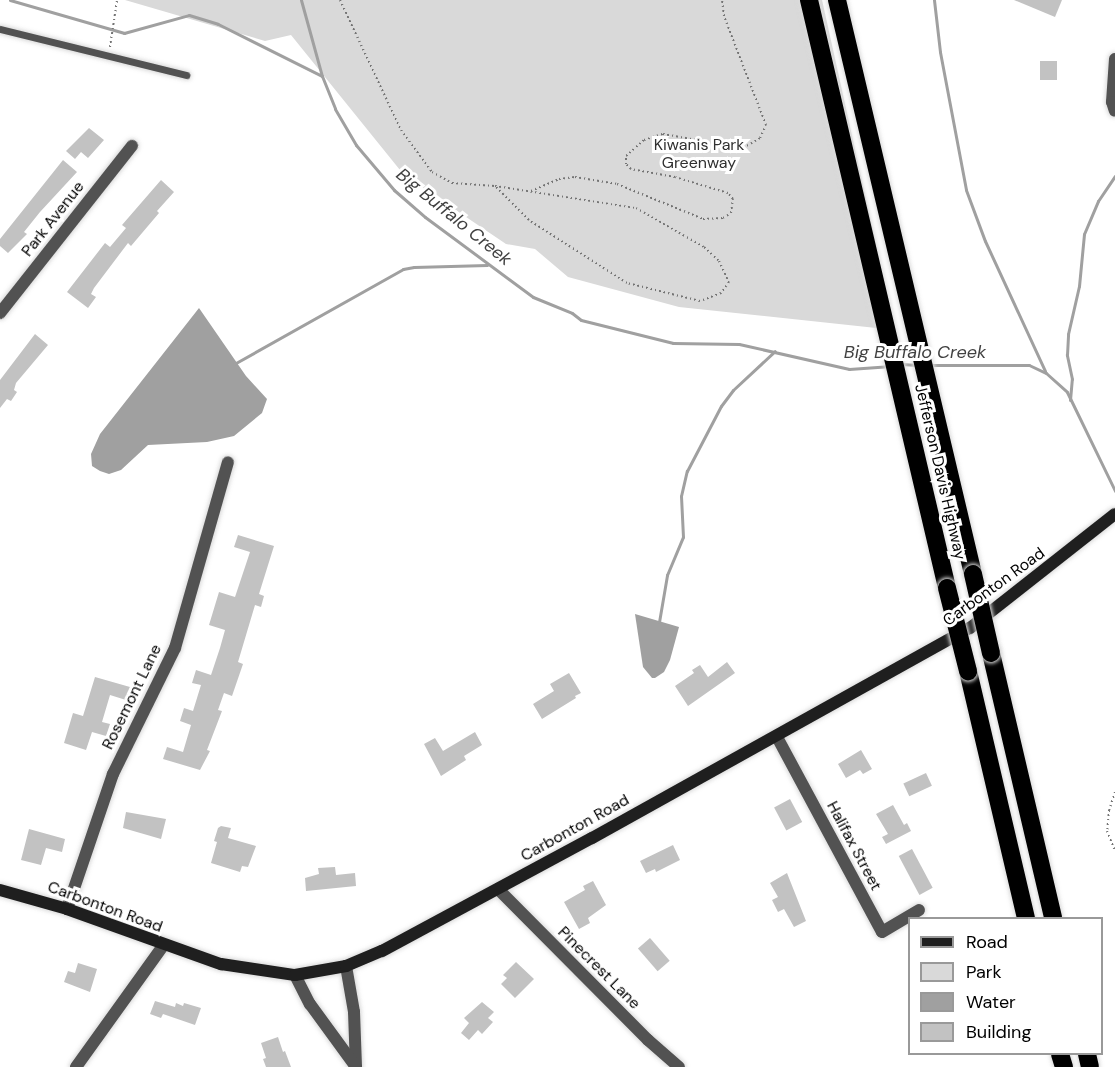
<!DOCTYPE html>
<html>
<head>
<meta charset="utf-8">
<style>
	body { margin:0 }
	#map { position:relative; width:1115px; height:1067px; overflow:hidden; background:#fff; font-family:"DM Sans",sans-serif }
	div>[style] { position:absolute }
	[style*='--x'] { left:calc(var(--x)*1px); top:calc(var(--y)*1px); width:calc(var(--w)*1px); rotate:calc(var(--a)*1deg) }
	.green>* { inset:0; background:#d9d9d9 }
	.water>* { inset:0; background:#a0a0a0 }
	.stream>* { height:3px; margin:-1.5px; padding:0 1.5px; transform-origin:1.5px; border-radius:1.5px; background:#a0a0a0 }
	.building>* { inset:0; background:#c2c2c2; transform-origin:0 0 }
	.path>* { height:2px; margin-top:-1px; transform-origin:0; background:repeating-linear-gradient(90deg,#747474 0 1.5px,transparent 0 4.5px) }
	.roads { filter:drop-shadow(0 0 2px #dbdbdb) drop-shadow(0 0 2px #dbdbdb) }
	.lane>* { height:7px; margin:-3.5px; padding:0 3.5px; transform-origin:3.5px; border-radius:3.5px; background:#525252 }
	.street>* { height:12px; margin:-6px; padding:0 6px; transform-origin:6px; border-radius:6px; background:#525252 }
	.secondary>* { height:12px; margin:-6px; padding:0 6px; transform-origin:6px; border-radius:6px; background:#1f1f1f }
	.highway>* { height:18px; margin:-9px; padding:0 9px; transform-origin:9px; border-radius:9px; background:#000 }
	.bridges { filter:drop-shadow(0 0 2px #dbdbdb) drop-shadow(0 0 2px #dbdbdb) }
	.highway-bridge>* { height:18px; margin:-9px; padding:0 9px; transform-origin:9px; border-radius:9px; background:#000 }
	span { translate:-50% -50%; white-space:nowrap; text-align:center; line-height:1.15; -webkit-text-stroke:6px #fff; paint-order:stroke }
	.park-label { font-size:16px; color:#303030 }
	.street-label { font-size:16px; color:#000 }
	.water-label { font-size:18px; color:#414141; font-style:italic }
	.legend { position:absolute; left:908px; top:917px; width:195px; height:138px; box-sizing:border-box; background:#fff; border:2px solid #999; margin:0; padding:8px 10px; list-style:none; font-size:18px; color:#000 }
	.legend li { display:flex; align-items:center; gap:12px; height:30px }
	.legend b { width:30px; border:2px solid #999 }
</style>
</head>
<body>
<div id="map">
	<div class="green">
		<i style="clip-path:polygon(125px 0,822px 0,895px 330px,679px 307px,568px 277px,535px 249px,506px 244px,404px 175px,291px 35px,265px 41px)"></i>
	</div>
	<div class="water">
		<i style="clip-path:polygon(199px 308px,246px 376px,267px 399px,262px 413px,234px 436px,207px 442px,148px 445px,121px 470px,109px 474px,100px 471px,92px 466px,91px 454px,100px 434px)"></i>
		<i style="clip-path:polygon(635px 614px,679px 627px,670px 660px,664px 672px,655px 678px,652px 678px,643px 667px)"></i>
	</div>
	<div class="stream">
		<i style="--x:10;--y:0;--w:119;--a:16.1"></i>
		<i style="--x:124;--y:33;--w:67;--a:-15.5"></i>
		<i style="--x:189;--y:15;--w:30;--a:17"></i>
		<i style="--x:218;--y:24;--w:116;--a:26.6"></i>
		<i style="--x:301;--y:0;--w:79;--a:74.6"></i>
		<i style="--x:322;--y:76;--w:35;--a:68"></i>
		<i style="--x:335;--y:109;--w:42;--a:59.7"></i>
		<i style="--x:356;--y:145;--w:59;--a:49.8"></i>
		<i style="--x:394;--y:190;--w:41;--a:41.1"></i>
		<i style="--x:425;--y:217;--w:134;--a:36.5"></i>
		<i style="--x:533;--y:297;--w:42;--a:22.3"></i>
		<i style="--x:572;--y:313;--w:11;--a:38"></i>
		<i style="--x:581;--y:320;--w:95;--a:14"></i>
		<i style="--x:673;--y:343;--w:66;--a:0.9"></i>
		<i style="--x:739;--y:344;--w:113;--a:12.8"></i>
		<i style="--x:849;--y:369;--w:39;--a:-4"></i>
		<i style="--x:934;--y:0;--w:52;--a:83.4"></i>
		<i style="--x:940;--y:52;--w:140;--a:79.3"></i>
		<i style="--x:966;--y:190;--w:54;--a:69.6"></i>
		<i style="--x:985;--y:241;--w:143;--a:65.2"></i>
		<i style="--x:234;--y:364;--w:194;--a:-29.3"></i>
		<i style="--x:403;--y:269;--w:11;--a:-10"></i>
		<i style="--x:414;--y:267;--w:73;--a:-1.6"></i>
		<i style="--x:901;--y:364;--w:17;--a:3"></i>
		<i style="--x:931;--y:365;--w:98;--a:0"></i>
		<i style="--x:1029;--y:365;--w:19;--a:25"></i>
		<i style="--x:1046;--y:373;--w:28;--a:42"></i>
		<i style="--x:1067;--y:392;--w:110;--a:64.1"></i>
		<i style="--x:1070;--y:400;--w:21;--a:-85"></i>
		<i style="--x:1072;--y:379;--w:25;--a:-102"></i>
		<i style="--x:1067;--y:355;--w:21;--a:-87"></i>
		<i style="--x:1068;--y:334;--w:49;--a:-77.1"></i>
		<i style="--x:1079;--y:286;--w:52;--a:-84.5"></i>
		<i style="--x:1084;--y:234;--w:36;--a:-67"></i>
		<i style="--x:1098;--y:201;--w:30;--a:-56"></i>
		<i style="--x:659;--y:622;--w:48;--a:-80.3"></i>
		<i style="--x:667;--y:575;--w:41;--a:-67.2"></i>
		<i style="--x:683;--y:537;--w:41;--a:-92.8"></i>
		<i style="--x:681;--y:496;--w:26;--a:-77"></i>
		<i style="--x:687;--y:471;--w:73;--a:-62.4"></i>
		<i style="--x:721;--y:406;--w:20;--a:-53"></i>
		<i style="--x:733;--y:390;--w:57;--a:-42.9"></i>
	</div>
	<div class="building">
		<i style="clip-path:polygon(1014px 0,1062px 0,1055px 17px)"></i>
		<i style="left:1040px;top:61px;width:17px;height:19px"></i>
		<i style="clip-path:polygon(89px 128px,104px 140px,88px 158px,81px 152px,75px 159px,66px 151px)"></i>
		<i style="clip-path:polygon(63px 160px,77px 172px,40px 212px,24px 232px,27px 234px,8px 253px,0 246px,0 239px)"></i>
		<i style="clip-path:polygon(161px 180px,174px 192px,157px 211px,159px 213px,131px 246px,128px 243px,94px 288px,91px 294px,96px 297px,88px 308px,67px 292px,105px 243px,110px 247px,126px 228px,122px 225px)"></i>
		<i style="clip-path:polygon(35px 334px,48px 345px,16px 383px,14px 390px,17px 392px,11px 401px,7px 399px,0 408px,0 380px)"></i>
		<i style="clip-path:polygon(238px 535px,274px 546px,259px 594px,264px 596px,261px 607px,255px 605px,238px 662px,243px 664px,232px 696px,224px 693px,218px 710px,222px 711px,207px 750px,210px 751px,200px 770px,163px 759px,167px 747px,183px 752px,191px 725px,180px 721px,184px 708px,193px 711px,201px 685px,192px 683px,196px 670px,211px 675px,220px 648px,225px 630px,209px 625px,219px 592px,235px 597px,250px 552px,234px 547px)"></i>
		<i style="clip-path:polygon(727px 662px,735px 673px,688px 706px,675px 686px,694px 673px,692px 670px,700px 665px,708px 677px)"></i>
		<i style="clip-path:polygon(569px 673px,581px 693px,575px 696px,576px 698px,542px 719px,533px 704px,554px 691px,550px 684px)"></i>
		<i style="clip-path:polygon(95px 677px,130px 687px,126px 700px,110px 695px,102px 722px,110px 724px,106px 736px,92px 732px,86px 750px,64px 743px,73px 713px,83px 716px)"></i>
		<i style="clip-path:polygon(475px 732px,482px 745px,464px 756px,466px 760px,441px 776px,424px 744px,435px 738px,443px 751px)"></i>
		<i style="clip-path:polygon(861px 750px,872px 769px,863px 774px,860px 770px,846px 778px,838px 764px)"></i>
		<i style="left:926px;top:773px;width:14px;height:25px;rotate:65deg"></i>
		<i style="left:790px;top:799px;width:26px;height:18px;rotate:62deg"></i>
		<i style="clip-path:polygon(893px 805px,904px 825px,907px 823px,911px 831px,886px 844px,882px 837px,888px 834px,876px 814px)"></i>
		<i style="clip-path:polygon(126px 812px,166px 819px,161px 839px,123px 828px)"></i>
		<i style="clip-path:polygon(221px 826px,231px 828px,228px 838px,256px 846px,248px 867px,242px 866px,240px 872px,211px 863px,217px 842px,214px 841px,218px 828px)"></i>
		<i style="clip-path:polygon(29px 829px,65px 839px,62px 852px,46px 848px,41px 865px,21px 860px)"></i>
		<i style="clip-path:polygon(673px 845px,680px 860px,656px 872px,655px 869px,646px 873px,640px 861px)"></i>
		<i style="left:912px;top:849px;width:44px;height:15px;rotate:62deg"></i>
		<i style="clip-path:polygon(335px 867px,336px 875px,355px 873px,356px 886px,306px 891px,305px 878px,319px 874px,318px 868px)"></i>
		<i style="clip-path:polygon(787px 873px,806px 921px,794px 927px,784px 909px,778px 912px,772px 900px,778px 897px,770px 883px)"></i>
		<i style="clip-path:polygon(593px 881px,606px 905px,588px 918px,590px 923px,579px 929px,564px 902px,585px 890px,583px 886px)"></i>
		<i style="left:650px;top:938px;width:30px;height:16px;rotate:49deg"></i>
		<i style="clip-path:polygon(516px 962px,534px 979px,515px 998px,501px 984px,507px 978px,503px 975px)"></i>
		<i style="clip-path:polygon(78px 963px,97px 969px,90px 992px,64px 982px,68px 971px,75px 973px)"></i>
		<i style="clip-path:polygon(155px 1001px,175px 1007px,176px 1003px,183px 1006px,184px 1003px,201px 1008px,195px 1025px,163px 1014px,161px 1018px,150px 1014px)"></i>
		<i style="clip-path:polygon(482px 1002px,494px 1012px,488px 1018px,493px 1022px,482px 1034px,478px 1030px,469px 1040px,461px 1033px,469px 1023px,464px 1018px)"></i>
		<i style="clip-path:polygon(278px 1037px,283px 1052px,285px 1051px,291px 1067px,266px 1067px,263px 1059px,266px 1058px,261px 1043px)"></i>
	</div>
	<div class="path">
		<i style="--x:340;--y:0;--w:144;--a:64.9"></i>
		<i style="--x:401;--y:130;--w:52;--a:53.6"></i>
		<i style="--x:432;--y:172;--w:23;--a:29"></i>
		<i style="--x:452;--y:183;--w:43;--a:4"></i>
		<i style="--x:495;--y:186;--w:143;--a:8.9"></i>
		<i style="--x:636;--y:208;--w:78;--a:29.8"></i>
		<i style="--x:704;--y:247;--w:21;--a:43"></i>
		<i style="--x:719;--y:261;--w:23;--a:65"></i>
		<i style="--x:729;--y:282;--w:14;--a:126"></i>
		<i style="--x:721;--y:293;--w:22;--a:159"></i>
		<i style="--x:700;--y:301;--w:75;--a:-166.1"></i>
		<i style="--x:627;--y:283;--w:117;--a:-147.3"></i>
		<i style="--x:529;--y:220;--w:48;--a:-135"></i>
		<i style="--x:110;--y:47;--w:48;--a:-81.5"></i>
		<i style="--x:531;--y:191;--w:30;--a:-23"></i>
		<i style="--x:559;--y:179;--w:16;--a:-7"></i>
		<i style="--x:575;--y:177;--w:43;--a:9.5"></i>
		<i style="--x:617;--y:184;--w:93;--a:22.1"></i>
		<i style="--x:703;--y:219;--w:20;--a:-3"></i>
		<i style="--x:723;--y:218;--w:9;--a:-32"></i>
		<i style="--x:731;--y:213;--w:14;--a:-82"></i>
		<i style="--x:733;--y:199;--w:8;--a:-130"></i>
		<i style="--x:728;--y:193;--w:55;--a:-163.2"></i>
		<i style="--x:675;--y:177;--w:45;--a:-169.7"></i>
		<i style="--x:631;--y:169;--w:7;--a:-135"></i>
		<i style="--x:626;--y:164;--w:8;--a:-90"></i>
		<i style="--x:626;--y:156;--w:24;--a:-42"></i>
		<i style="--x:644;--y:140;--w:20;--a:-18"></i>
		<i style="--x:663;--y:134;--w:81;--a:9.9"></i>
		<i style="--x:743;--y:148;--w:20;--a:-30"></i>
		<i style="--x:760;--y:138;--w:14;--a:-65"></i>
		<i style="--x:766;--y:125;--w:117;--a:-111.1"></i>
		<i style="--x:724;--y:16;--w:16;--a:-97"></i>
		<i style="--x:1115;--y:792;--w:19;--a:108"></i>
		<i style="--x:1109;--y:810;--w:21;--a:95"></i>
		<i style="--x:1107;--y:831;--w:22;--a:68"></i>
	</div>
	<div class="roads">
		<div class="lane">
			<i style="--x:0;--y:29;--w:192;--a:13.9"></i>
		</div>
		<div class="street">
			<i style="--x:1115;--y:59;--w:43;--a:94"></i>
			<i style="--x:1112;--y:102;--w:9;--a:72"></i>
			<i style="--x:0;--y:313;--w:213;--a:-51.7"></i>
			<i style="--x:777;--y:737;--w:221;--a:61.7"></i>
			<i style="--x:882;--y:932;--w:43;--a:-30.7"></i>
			<i style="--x:498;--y:889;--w:213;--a:45.2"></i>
			<i style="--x:648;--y:1040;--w:41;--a:41.1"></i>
			<i style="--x:67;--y:909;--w:143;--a:-71.2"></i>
			<i style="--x:113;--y:774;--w:140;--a:-63.8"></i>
			<i style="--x:175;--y:648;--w:193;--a:-74.1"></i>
			<i style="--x:346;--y:966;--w:47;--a:80.1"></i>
			<i style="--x:354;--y:1012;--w:55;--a:87.9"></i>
			<i style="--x:295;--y:975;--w:33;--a:63"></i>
			<i style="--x:310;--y:1004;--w:78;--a:53.9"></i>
			<i style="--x:76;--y:1067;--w:149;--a:-54.3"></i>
		</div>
		<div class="secondary">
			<i style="--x:0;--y:890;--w:70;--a:15.8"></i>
			<i style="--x:67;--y:909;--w:164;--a:19.7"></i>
			<i style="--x:221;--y:964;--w:75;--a:8.5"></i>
			<i style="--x:295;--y:975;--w:52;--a:-10"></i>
			<i style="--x:346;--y:966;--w:39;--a:-23"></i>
			<i style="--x:382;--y:951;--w:238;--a:-28.3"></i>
			<i style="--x:592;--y:838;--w:432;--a:-29.1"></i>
			<i style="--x:970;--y:628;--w:184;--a:-38.2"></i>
		</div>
		<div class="highway">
			<i style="--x:809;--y:0;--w:604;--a:76.79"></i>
			<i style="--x:837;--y:0;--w:590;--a:76.67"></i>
			<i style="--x:991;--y:653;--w:272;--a:76.8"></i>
			<i style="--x:968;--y:671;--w:254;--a:76.8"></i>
			<i style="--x:1060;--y:1054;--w:14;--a:73"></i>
			<i style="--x:1087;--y:1054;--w:13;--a:77"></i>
		</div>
	</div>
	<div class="bridges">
		<div class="highway-bridge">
			<i style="--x:973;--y:574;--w:81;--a:77.2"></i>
			<i style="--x:947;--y:588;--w:86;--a:75.8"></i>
		</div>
	</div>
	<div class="park-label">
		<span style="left:699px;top:154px">Kiwanis Park<br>Greenway</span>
	</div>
	<div class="street-label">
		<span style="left:53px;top:219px;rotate:-52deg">Park Avenue</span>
		<span style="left:940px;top:472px;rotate:77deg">Jefferson Davis Highway</span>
		<span style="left:994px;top:587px;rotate:-36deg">Carbonton Road</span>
		<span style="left:132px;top:697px;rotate:-64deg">Rosemont Lane</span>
		<span style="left:575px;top:828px;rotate:-29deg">Carbonton Road</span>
		<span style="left:854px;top:846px;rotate:62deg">Halifax Street</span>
		<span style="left:105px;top:907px;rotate:20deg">Carbonton Road</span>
		<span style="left:599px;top:968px;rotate:45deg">Pinecrest Lane</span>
	</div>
	<div class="water-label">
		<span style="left:454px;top:217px;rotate:39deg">Big Buffalo Creek</span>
		<span style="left:915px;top:352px">Big Buffalo Creek</span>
	</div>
	<ul class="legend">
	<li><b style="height:8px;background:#1f1f1f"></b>Road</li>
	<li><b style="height:16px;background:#d9d9d9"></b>Park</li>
	<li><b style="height:16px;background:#a0a0a0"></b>Water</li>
	<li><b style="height:16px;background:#c2c2c2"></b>Building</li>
	</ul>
</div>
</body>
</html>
